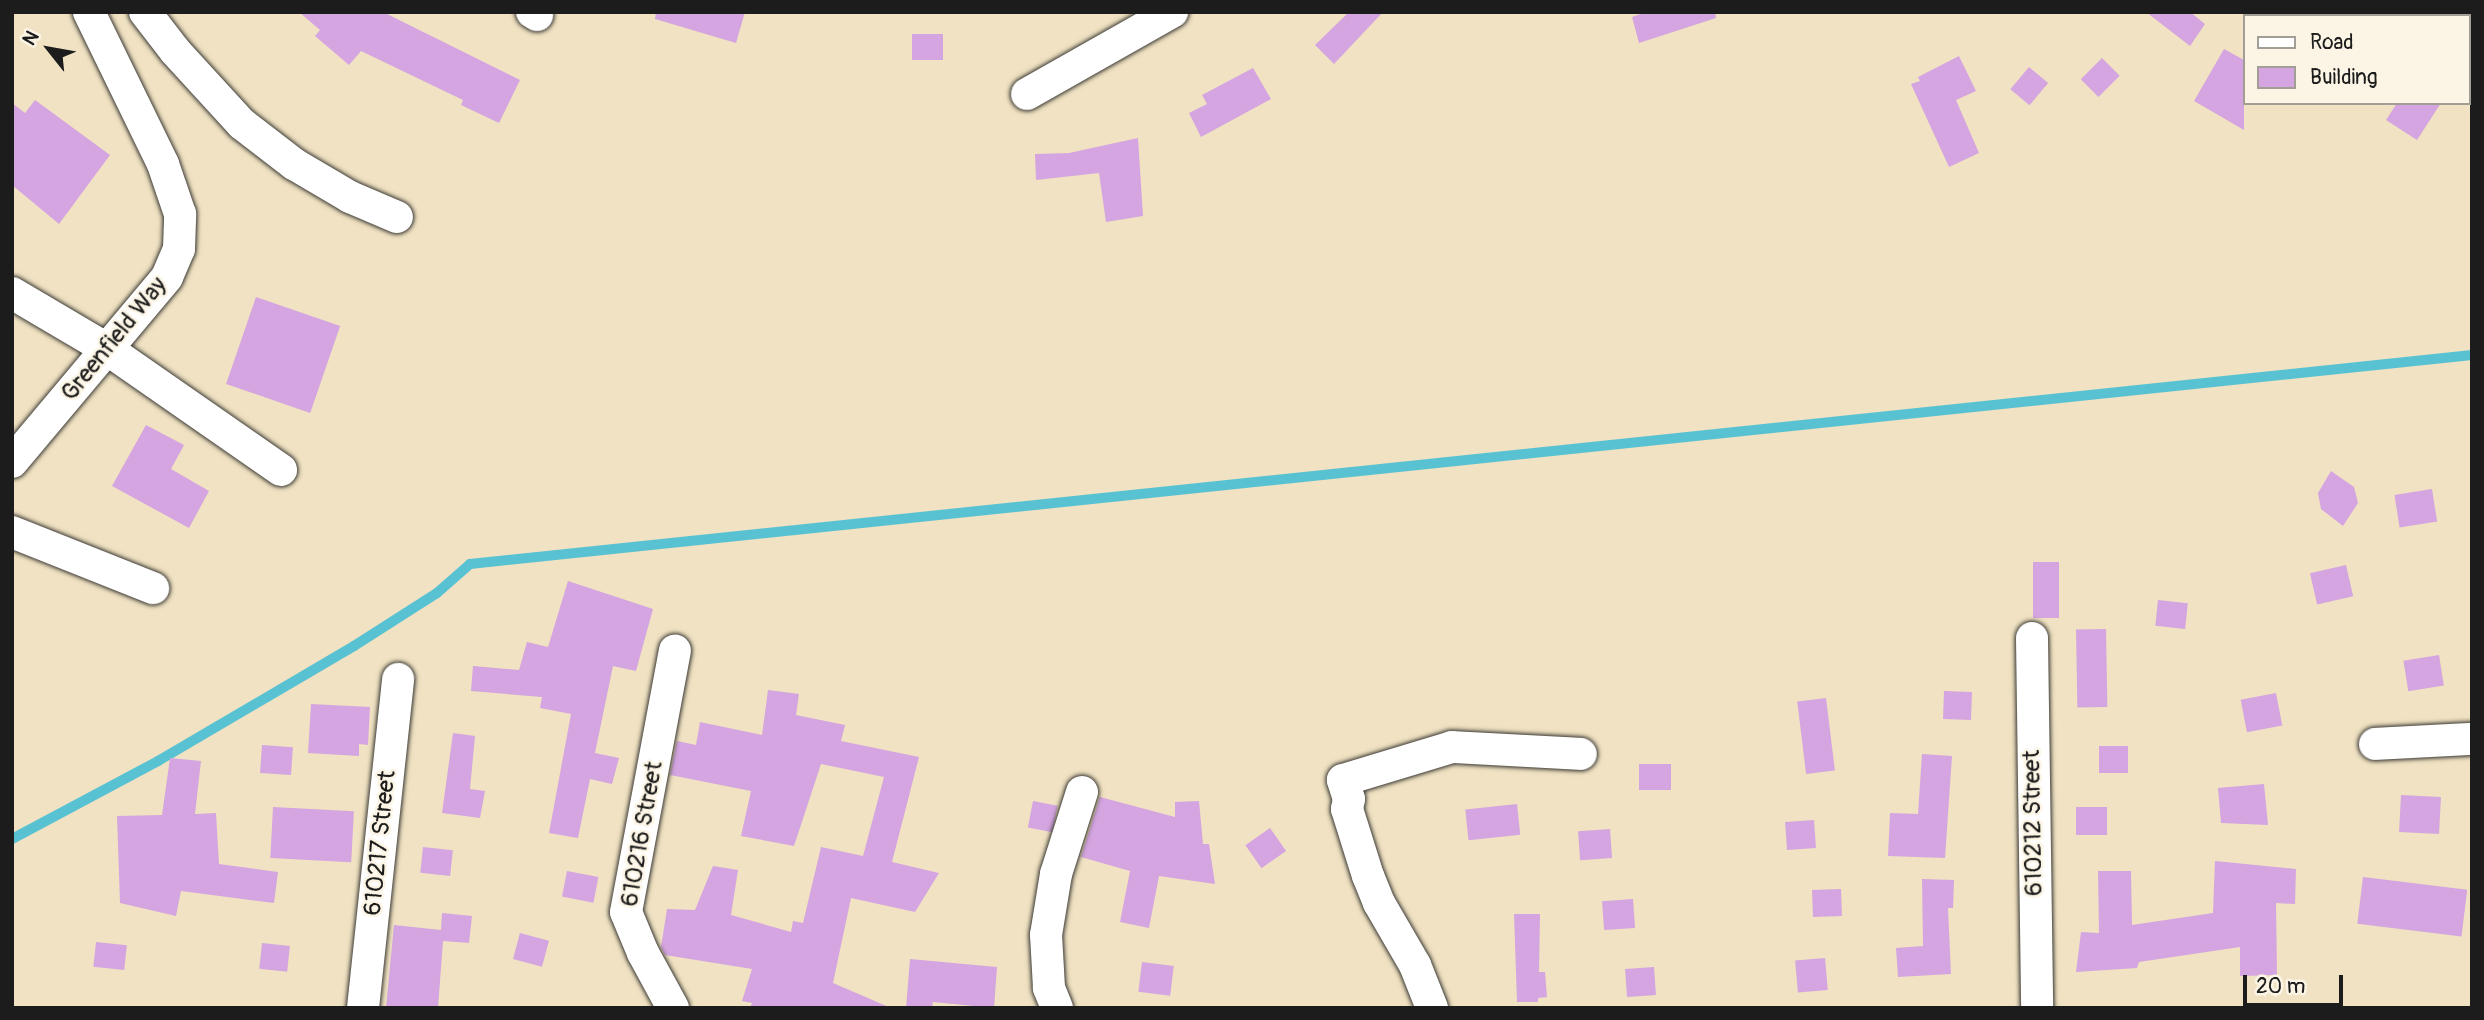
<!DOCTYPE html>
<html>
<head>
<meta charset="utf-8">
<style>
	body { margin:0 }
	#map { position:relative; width:2484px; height:1020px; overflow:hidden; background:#f0e2c2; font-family:Pangolin,sans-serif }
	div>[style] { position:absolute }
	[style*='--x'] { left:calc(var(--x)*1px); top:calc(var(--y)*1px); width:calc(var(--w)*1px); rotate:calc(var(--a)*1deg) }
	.stream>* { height:10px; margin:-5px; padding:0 5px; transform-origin:5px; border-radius:5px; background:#58c2d3 }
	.building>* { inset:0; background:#d4a5e0; transform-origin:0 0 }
	.roads { filter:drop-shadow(0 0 2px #3c3a35) drop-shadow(0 0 2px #3c3a35) }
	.minor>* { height:32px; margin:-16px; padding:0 16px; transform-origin:16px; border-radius:16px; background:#fff }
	span { translate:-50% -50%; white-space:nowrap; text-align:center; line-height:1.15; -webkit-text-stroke:5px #fcf5e5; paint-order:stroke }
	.street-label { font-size:24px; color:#1c1c1c }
	.frame { position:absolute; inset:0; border:14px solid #1c1c1c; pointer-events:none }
	.legend { position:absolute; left:2243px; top:14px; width:228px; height:91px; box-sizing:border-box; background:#fcf5e5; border:2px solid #a29e95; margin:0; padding:9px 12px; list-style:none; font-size:21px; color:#1c1c1c }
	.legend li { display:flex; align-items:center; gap:14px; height:35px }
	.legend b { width:35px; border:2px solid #a29e95 }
	.north { position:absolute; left:14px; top:14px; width:70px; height:70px; -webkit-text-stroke:5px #fcf5e5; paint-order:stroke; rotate:301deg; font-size:19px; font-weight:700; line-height:28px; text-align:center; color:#1c1c1c }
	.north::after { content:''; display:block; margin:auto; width:24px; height:32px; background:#1c1c1c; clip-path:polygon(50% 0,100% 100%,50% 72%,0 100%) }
	.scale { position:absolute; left:2243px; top:975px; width:100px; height:32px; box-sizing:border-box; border:4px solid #1c1c1c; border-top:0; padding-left:9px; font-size:21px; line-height:24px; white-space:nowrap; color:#1c1c1c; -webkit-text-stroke:5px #fcf5e5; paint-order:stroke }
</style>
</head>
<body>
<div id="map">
	<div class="stream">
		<i style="--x:12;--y:839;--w:166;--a:-28.1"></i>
		<i style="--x:158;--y:761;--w:227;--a:-30.4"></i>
		<i style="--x:354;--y:646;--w:98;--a:-32.6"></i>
		<i style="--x:437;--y:593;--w:44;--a:-41.3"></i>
		<i style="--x:470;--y:564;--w:2013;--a:-5.96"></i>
	</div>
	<div class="building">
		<i style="clip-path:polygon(299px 12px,383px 12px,520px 80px,499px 123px,461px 105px,463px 100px,361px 51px,349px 65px,315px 36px,320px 30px)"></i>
		<i style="clip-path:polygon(656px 12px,745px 12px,736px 43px,655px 19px)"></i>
		<i style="clip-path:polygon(1349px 12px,1383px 12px,1334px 64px,1315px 45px)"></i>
		<i style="clip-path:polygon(1646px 12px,1715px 12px,1716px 18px,1639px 43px,1632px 17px)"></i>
		<i style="clip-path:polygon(2146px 12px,2190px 12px,2205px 24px,2190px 46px)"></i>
		<i style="left:912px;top:34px;width:31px;height:26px"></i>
		<i style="clip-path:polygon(2224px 49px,2244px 60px,2244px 130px,2194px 101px)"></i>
		<i style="clip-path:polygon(1959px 56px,1976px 91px,1956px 100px,1979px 153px,1949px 167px,1911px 84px,1920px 81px,1918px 77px)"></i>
		<i style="left:2102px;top:58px;width:25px;height:30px;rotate:45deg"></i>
		<i style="left:2029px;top:67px;width:25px;height:29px;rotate:40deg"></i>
		<i style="clip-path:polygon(1253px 68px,1271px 99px,1201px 137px,1189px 113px,1207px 104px,1202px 95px)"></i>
		<i style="clip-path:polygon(35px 100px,110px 155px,59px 224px,12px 185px,12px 103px,25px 113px)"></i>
		<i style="clip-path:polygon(2397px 103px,2441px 103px,2417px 140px,2386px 120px)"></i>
		<i style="clip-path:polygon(1138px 138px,1143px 216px,1106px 222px,1099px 173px,1036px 180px,1035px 154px,1069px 153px)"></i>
		<i style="left:256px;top:297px;width:89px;height:92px;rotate:19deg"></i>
		<i style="clip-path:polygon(146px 425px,184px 445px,171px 469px,209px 491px,189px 528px,112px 486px)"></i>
		<i style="clip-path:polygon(2331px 471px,2354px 487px,2358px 503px,2343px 526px,2321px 509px,2318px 493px)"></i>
		<i style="left:2432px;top:489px;width:33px;height:38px;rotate:81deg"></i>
		<i style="left:2033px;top:562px;width:26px;height:56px"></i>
		<i style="left:2346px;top:565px;width:32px;height:37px;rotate:77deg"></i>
		<i style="clip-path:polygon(568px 581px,653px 609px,636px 671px,613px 666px,595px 753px,619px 758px,612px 784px,590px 779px,578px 838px,549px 833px,571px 714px,540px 708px,542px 697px,471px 691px,473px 666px,519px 670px,527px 642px,548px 647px)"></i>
		<i style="left:2158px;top:600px;width:30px;height:26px;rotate:6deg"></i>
		<i style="left:2106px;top:629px;width:78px;height:30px;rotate:89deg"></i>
		<i style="left:2439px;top:655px;width:31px;height:36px;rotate:81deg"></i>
		<i style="clip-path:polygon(768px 690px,799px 694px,796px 715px,845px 725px,841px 741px,919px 757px,892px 862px,939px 873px,915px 912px,851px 898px,833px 983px,891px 1008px,750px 1008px,752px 1003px,742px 1001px,752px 969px,665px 955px,661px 947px,667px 909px,695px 910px,713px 866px,738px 870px,731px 915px,791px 932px,793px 921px,803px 923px,821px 847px,863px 856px,884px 777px,821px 764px,794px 846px,741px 836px,751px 791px,670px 775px,677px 741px,696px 745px,700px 722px,762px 735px)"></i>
		<i style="left:1944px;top:691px;width:28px;height:28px;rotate:2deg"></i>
		<i style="left:2276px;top:693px;width:33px;height:36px;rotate:79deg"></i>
		<i style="left:1826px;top:698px;width:73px;height:29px;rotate:83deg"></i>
		<i style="clip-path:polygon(311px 704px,370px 707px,368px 745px,359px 744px,359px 756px,308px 753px)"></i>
		<i style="clip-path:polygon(453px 733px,475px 736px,470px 789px,485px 791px,480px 818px,442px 813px)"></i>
		<i style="left:262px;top:745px;width:31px;height:28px;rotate:4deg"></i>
		<i style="left:2099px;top:746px;width:29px;height:27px"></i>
		<i style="clip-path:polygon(1922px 754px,1952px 756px,1945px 858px,1888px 856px,1890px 813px,1918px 814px)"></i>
		<i style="clip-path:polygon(170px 758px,201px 761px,195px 814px,216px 813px,219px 864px,278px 872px,274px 903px,181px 891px,176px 916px,120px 903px,117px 816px,162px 815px)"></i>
		<i style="left:1639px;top:764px;width:32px;height:26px"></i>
		<i style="clip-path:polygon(2264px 784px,2268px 825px,2221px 823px,2218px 788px)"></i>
		<i style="left:2401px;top:795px;width:40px;height:37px;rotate:3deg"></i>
		<i style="clip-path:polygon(1100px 797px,1175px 817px,1175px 802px,1199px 801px,1203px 844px,1209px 844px,1215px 884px,1159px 876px,1149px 928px,1120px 922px,1130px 871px,1081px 857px)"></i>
		<i style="left:1033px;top:801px;width:25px;height:27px;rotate:11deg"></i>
		<i style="left:1517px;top:804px;width:31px;height:52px;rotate:84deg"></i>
		<i style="left:273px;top:807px;width:81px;height:51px;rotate:3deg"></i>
		<i style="left:2076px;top:807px;width:31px;height:28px"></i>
		<i style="left:1814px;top:820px;width:28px;height:29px;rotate:86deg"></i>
		<i style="left:1270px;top:828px;width:28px;height:30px;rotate:55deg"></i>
		<i style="left:1610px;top:829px;width:29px;height:32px;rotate:86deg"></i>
		<i style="left:423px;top:847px;width:30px;height:26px;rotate:6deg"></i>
		<i style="clip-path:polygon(2215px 861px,2296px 869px,2295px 904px,2276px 903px,2277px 975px,2240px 976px,2240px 947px,2139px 962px,2137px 968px,2076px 972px,2081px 932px,2099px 933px,2098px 871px,2131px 871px,2132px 925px,2213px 913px)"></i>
		<i style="left:567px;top:871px;width:32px;height:26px;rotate:11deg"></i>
		<i style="left:2363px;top:877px;width:105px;height:47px;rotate:7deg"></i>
		<i style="clip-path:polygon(1922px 879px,1954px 880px,1953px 908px,1948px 908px,1951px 974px,1898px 977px,1896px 948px,1923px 946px)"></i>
		<i style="left:1841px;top:889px;width:27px;height:29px;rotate:88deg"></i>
		<i style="left:1633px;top:899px;width:29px;height:31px;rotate:86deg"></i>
		<i style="clip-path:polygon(442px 913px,472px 916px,469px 943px,443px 941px,438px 1008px,386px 1008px,394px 925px,441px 930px)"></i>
		<i style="clip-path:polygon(1514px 914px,1540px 914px,1539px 972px,1545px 972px,1547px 997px,1538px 998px,1538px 1002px,1517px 1002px)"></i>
		<i style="left:520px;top:933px;width:30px;height:27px;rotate:15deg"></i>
		<i style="left:96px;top:942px;width:31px;height:25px;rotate:6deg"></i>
		<i style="left:262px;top:943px;width:28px;height:26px;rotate:6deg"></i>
		<i style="left:1825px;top:958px;width:32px;height:30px;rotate:85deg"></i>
		<i style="clip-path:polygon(910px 959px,997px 967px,994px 1008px,933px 1002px,932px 1008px,906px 1008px)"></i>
		<i style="left:1142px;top:962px;width:32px;height:30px;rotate:7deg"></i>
		<i style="left:1654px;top:967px;width:28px;height:29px;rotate:86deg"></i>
	</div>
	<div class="roads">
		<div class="minor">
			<i style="--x:145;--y:12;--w:49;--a:52.4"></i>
			<i style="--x:175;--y:51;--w:99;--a:47.5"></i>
			<i style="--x:242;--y:124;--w:66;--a:37.6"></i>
			<i style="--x:294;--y:164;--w:65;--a:30.5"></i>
			<i style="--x:350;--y:197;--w:51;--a:23.1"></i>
			<i style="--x:532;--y:12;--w:6;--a:31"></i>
			<i style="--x:2468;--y:28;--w:6;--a:45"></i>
			<i style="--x:1027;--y:94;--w:167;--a:-29.5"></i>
			<i style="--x:12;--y:293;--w:110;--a:30.5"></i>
			<i style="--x:107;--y:349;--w:212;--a:34.8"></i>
			<i style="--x:12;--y:462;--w:241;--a:-50"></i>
			<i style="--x:167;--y:277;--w:30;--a:-67"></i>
			<i style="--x:179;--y:249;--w:35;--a:-88"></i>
			<i style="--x:180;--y:214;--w:53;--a:-108.8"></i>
			<i style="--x:163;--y:164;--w:169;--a:-116"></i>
			<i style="--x:12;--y:532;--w:152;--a:21.7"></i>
			<i style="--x:2032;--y:638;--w:370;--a:89.2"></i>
			<i style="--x:2375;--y:744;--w:97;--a:-3"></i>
			<i style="--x:363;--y:1008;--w:331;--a:-83.9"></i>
			<i style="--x:673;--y:1008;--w:63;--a:-118.6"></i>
			<i style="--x:643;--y:953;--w:44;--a:-112.5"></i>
			<i style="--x:626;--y:912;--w:266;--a:-79.4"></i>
			<i style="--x:1057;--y:1008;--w:22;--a:-112"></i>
			<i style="--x:1049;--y:988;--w:53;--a:-93.2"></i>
			<i style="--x:1046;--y:935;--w:62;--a:-80.7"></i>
			<i style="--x:1056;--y:874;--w:86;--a:-72.4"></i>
			<i style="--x:1432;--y:1008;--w:46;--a:-111.6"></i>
			<i style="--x:1415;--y:965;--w:72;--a:-120.1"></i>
			<i style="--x:1379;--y:903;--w:29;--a:-112"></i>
			<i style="--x:1368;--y:876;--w:70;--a:-107.4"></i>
			<i style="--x:1347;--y:809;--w:10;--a:-79"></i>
			<i style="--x:1349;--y:799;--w:20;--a:-108"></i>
			<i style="--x:1343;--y:780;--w:114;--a:-16.8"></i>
			<i style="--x:1452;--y:747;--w:129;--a:3.1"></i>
		</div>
	</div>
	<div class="street-label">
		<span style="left:114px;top:339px;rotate:-51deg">Greenfield Way</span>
		<span style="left:2033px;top:823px;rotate:-91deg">610212 Street</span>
		<span style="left:642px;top:834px;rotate:-80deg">610216 Street</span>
		<span style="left:380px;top:843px;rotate:-84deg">610217 Street</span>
	</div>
	<div class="frame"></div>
	<ul class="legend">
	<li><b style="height:9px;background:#fff"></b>Road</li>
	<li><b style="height:19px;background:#d4a5e0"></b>Building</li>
	</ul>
	<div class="north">N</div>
	<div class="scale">20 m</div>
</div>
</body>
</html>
